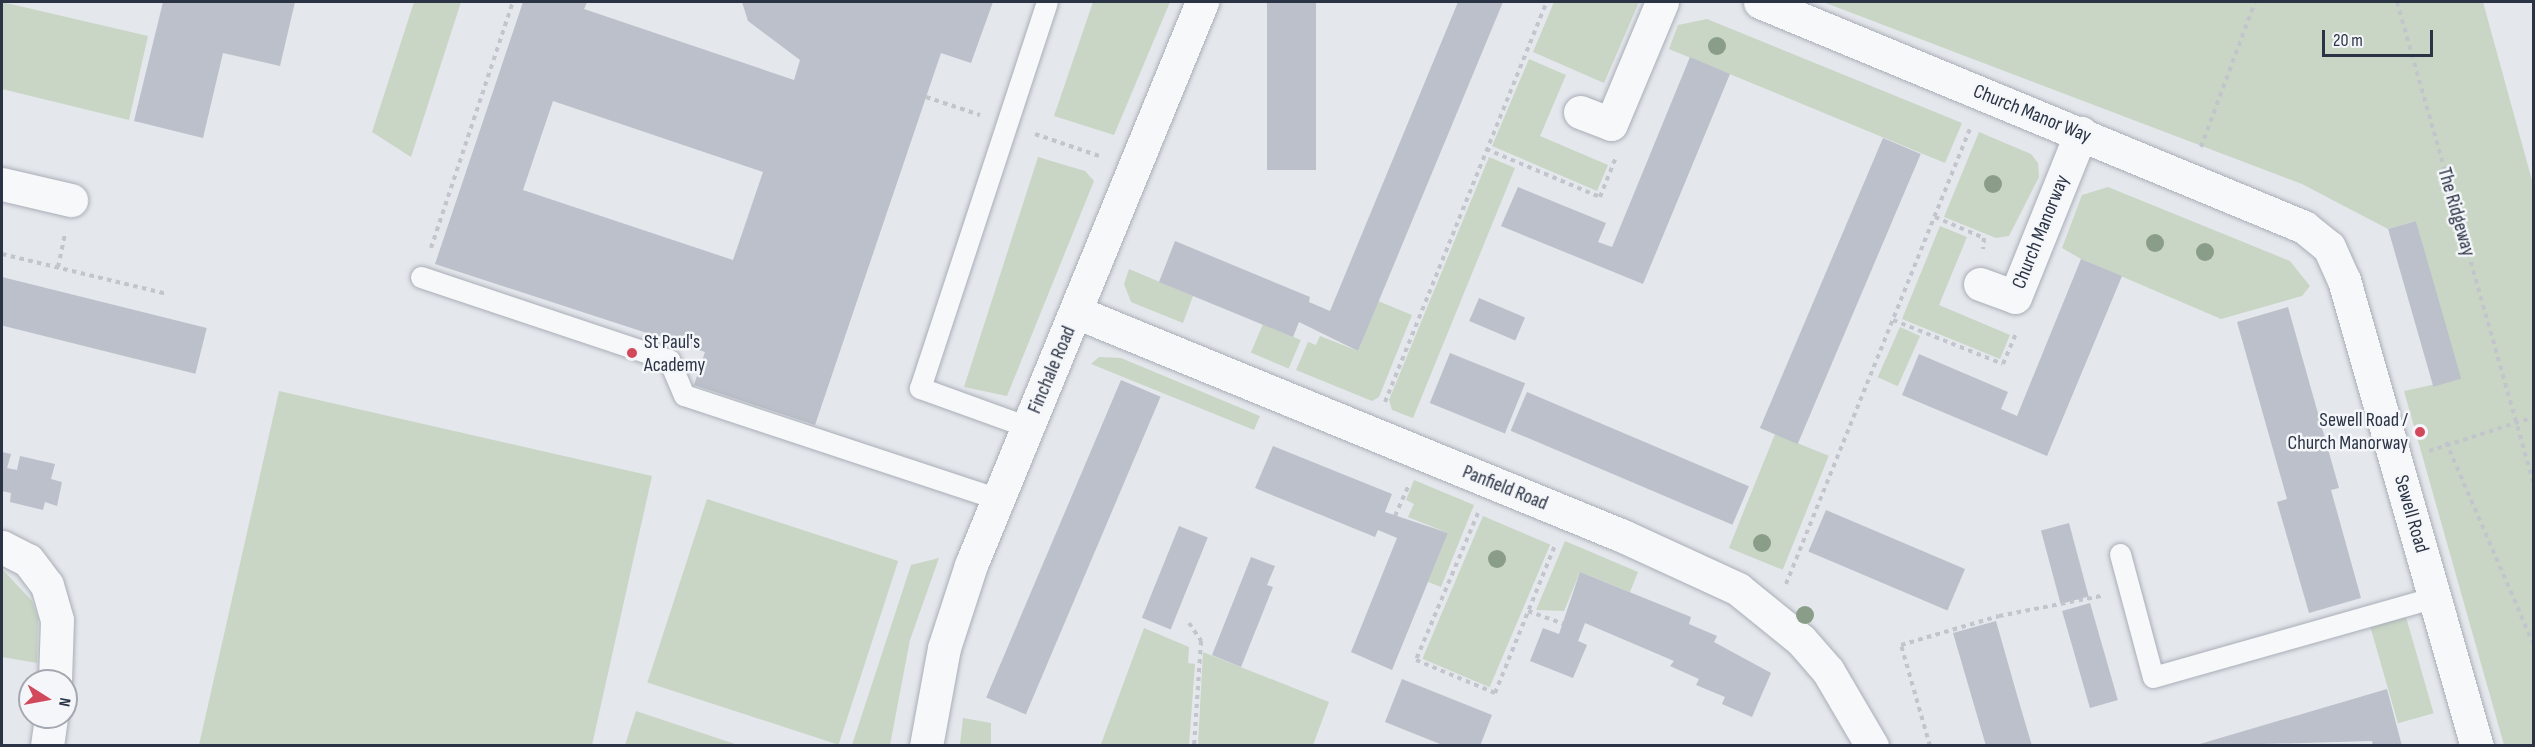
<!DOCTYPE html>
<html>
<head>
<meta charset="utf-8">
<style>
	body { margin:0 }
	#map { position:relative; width:2535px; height:747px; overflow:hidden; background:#e4e7ec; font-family:"Sofia Sans Condensed",sans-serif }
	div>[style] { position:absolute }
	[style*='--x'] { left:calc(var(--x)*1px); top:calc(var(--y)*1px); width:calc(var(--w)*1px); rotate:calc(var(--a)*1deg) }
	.green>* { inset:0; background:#c9d6c5; transform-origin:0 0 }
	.building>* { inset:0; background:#bbc0ca; transform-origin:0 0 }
	.path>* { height:4px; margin-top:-2px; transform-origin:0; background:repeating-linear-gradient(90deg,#c2c5cb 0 4.5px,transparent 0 9px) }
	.roads { filter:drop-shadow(0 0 2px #a9aeb7) drop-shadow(0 0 2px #a9aeb7) }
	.lane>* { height:21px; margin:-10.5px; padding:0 10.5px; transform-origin:10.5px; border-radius:10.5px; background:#f7f8fa }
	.street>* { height:33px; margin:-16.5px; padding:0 16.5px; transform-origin:16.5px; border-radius:16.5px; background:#f7f8fa }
	.trees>* { width:18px; height:18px; margin:-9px; border-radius:50%; background:#899d89 }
	.dots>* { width:16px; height:16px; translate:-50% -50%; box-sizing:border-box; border:3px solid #f4f6f9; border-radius:50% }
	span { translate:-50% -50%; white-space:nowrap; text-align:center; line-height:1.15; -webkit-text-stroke:5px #f4f6f9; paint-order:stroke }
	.street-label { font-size:20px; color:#2b3445 }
	.poi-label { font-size:20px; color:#2b3445 }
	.left { translate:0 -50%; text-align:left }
	.right { translate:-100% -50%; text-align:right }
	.frame { position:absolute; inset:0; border:3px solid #2b3445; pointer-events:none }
	.north { position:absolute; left:18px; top:669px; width:60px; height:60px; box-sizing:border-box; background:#f4f6f9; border:2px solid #a4a8b1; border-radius:50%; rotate:101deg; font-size:16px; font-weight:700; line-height:24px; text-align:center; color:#2b3445 }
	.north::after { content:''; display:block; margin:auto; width:21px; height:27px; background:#d1495b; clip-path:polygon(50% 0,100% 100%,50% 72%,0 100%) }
	.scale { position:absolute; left:2322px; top:30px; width:111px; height:27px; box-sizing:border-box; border:3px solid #2b3445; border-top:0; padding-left:8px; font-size:18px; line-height:21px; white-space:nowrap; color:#2b3445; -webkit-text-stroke:4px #f4f6f9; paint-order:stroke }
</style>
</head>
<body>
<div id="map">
	<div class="green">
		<i style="clip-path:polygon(2px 2px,148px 36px,129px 120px,2px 89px)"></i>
		<i style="clip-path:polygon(414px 2px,461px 2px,411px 157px,372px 132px)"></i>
		<i style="clip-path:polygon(1093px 2px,1170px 2px,1114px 135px,1054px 116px)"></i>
		<i style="clip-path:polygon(1554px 2px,1639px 2px,1604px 83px,1533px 52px)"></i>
		<i style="clip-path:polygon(1823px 2px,2483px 2px,2533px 184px,2533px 745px,2504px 745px,2404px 391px,2460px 379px,2416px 221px,2388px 229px,2302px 184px)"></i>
		<i style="clip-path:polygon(1707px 19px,1962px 123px,1945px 163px,1669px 49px,1678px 25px)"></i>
		<i style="clip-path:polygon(1529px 59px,1566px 75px,1540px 136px,1608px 165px,1597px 191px,1492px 146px)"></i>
		<i style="clip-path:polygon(1979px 132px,2031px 154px,2038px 163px,2039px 177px,2009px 236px,1996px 238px,1944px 217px)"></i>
		<i style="clip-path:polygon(1038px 157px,1085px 171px,1094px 181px,1007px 396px,964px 387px)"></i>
		<i style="clip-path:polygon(1489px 157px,1515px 168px,1413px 418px,1392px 410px,1389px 400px)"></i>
		<i style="clip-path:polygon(2108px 187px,2290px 261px,2310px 286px,2302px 296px,2221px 319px,2081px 259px,2062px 248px,2082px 195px)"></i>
		<i style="clip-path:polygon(1940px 226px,1967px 237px,1939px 305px,2010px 335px,2000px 359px,1902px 319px)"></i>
		<i style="clip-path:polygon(1129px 269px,1193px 296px,1183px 323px,1131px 302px,1124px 284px)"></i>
		<i style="clip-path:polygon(1378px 301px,1412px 315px,1379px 397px,1372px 401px,1296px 370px,1308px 342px,1316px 345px,1320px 336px,1358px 351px)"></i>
		<i style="left:1263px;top:324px;width:41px;height:31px;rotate:23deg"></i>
		<i style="left:1900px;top:327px;width:22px;height:55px;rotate:24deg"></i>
		<i style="clip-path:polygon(1099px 357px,1121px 358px,1260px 416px,1254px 430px,1091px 364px)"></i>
		<i style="clip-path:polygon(279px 391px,652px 476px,592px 745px,199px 745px)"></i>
		<i style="left:1775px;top:434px;width:58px;height:123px;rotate:22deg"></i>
		<i style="clip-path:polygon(1414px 480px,1474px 505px,1441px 587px,1428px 582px,1448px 533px,1408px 517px,1414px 504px,1406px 500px)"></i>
		<i style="left:707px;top:499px;width:201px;height:193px;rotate:18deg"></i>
		<i style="left:1483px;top:516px;width:73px;height:155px;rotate:23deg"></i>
		<i style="clip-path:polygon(1565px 541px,1638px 572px,1630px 592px,1580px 572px,1564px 611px,1536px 610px)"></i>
		<i style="clip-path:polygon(939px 558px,910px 640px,890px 745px,852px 745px,911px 565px)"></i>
		<i style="clip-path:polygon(2px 569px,32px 601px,38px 619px,37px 663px,2px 657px)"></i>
		<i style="left:2406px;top:617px;width:100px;height:37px;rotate:74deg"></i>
		<i style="clip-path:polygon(1144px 628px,1189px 647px,1188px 663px,1195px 664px,1189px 745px,1101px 744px)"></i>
		<i style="clip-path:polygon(1203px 652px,1329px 702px,1313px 745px,1198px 745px)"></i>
		<i style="clip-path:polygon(636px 711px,738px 745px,625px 745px)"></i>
		<i style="clip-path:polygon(963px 718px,991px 723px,991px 745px,960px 745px)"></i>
	</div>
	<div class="building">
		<i style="clip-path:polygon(163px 2px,295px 2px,280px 66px,223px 53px,203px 138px,134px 121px)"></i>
		<i style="clip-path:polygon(evenodd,523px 2px,587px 2px,584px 9px,794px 80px,800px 60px,748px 21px,742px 2px,993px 2px,971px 63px,941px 53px,815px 425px,694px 385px,705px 352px,435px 264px,523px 2px,553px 101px,763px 172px,733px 260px,523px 190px,553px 101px)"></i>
		<i style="left:1267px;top:2px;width:49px;height:168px"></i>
		<i style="clip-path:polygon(1458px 2px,1503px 2px,1358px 351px,1299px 322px,1293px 337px,1159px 282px,1175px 241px,1310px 297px,1309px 302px,1330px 311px)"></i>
		<i style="clip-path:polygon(1690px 57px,1730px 74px,1643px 284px,1501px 226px,1518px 187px,1606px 223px,1598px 242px,1612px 247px)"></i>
		<i style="left:1883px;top:138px;width:41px;height:315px;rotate:23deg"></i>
		<i style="left:2416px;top:221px;width:164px;height:29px;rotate:74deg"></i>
		<i style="clip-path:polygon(2081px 259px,2122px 276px,2047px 456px,1902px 395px,1919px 354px,2008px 392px,2001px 409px,2017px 416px)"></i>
		<i style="left:2px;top:277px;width:211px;height:47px;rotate:14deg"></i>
		<i style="left:1479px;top:298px;width:50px;height:25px;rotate:23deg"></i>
		<i style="clip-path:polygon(2288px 307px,2339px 488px,2331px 490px,2361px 598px,2309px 613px,2277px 502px,2287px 499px,2237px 322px)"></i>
		<i style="left:1450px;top:353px;width:81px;height:54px;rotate:22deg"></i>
		<i style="left:1121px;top:380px;width:43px;height:345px;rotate:23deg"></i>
		<i style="left:1527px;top:392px;width:241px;height:42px;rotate:23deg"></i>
		<i style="clip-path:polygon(1273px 446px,1392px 494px,1385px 512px,1448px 533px,1392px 670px,1351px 652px,1397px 538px,1378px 530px,1375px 537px,1255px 488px)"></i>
		<i style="clip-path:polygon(2px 452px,11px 454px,7px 468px,17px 470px,20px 456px,55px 464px,51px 479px,62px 482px,57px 506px,45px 502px,43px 510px,10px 502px,11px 493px,2px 491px)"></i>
		<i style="left:1826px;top:510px;width:151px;height:45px;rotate:23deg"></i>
		<i style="left:2069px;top:523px;width:76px;height:29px;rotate:75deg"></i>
		<i style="left:1179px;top:526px;width:31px;height:99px;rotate:22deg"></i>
		<i style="clip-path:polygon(1251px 557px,1275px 566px,1267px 585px,1273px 587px,1241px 667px,1212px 655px)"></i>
		<i style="clip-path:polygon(1580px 572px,1691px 617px,1689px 624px,1717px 636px,1714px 642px,1771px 673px,1752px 717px,1722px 704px,1725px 697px,1696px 685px,1699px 679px,1670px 666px,1674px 661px,1585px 623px,1578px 641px,1587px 645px,1573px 678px,1530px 661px,1543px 628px,1559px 634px)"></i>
		<i style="left:2090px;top:603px;width:101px;height:29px;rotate:74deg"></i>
		<i style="clip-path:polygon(1996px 621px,2017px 695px,2032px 746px,1986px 746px,1953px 633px)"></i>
		<i style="clip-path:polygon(1402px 679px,1492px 715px,1480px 746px,1445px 746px,1385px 722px)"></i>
		<i style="clip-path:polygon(2387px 689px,2402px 746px,2373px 746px,2372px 741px,2193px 746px)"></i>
	</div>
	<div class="path">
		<i style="--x:2397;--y:2;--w:502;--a:74.16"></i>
		<i style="--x:926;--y:97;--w:57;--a:18.4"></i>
		<i style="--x:1035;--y:134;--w:71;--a:18.9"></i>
		<i style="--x:2201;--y:147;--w:155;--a:-69.6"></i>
		<i style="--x:1486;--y:149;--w:124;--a:22.8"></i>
		<i style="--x:1600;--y:197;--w:43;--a:-68.2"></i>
		<i style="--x:1935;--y:217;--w:53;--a:23.2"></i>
		<i style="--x:1984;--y:238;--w:11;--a:95"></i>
		<i style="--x:431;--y:248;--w:259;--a:-71.6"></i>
		<i style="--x:2;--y:254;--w:170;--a:13.6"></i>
		<i style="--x:58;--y:267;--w:35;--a:-78"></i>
		<i style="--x:1893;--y:320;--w:118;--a:21.8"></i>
		<i style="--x:2003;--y:364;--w:34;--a:-67"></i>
		<i style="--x:1385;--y:402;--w:432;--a:-68"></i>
		<i style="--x:2446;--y:442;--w:221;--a:66.6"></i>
		<i style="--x:2429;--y:451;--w:110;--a:-17.9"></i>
		<i style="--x:1478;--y:513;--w:160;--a:112.9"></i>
		<i style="--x:1416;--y:660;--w:86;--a:22.7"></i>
		<i style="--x:1495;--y:693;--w:160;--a:-67.9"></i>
		<i style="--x:1395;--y:516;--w:32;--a:-66"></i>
		<i style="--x:1786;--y:584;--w:494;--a:-68"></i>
		<i style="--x:1528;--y:611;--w:37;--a:20"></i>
		<i style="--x:1189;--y:623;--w:22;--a:56"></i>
		<i style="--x:1201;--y:641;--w:105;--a:93.8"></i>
		<i style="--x:1930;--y:746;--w:105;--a:-106"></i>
		<i style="--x:1901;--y:645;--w:102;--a:-16.5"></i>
		<i style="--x:1999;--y:616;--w:104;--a:-11.1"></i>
	</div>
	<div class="roads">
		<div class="lane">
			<i style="--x:421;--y:277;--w:262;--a:18.5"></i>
			<i style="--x:669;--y:360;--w:38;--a:67"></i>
			<i style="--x:684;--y:395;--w:331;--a:18.3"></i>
			<i style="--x:1028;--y:427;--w:115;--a:-160.1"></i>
			<i style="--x:920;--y:388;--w:406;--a:-71.8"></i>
			<i style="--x:2120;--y:554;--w:127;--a:75"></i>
			<i style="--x:2153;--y:677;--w:293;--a:-15.8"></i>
		</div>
		<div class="street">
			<i style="--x:1760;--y:2;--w:589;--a:22.47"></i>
			<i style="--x:2304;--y:227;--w:32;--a:39"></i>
			<i style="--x:2329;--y:247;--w:36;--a:66"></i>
			<i style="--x:2344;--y:280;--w:485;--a:74.1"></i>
			<i style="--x:1580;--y:112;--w:33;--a:21"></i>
			<i style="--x:1611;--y:124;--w:132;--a:-67.3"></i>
			<i style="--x:2;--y:184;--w:71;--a:13.1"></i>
			<i style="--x:1980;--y:284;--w:37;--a:20"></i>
			<i style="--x:2015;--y:297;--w:177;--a:-68.1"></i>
			<i style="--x:1076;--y:312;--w:591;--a:22.27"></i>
			<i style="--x:1623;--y:536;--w:127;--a:24.7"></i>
			<i style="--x:1738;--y:589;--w:81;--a:39"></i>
			<i style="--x:1801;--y:640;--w:41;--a:48.9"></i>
			<i style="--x:1828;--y:671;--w:87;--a:59.6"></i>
			<i style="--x:2;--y:547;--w:29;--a:27"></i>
			<i style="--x:28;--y:560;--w:31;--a:53"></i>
			<i style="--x:47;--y:585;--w:36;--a:74"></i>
			<i style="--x:57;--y:620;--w:61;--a:91.9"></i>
			<i style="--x:47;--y:746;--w:29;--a:-82"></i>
			<i style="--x:926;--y:746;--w:100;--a:-79.6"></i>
			<i style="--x:944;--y:648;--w:87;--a:-72"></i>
			<i style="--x:971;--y:565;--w:609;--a:-67.69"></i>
		</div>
	</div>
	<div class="trees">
		<i style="left:1717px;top:46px"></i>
		<i style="left:1993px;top:184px"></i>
		<i style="left:2155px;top:243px"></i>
		<i style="left:2205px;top:252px"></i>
		<i style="left:1762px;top:543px"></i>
		<i style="left:1497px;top:559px"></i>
		<i style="left:1805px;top:615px"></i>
	</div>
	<div class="dots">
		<i style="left:632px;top:353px;background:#d1495b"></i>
		<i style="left:2420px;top:432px;background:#d1495b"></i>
	</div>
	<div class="street-label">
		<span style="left:2032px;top:114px;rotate:22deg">Church Manor Way</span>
		<span style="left:2456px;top:212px;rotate:74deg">The Ridgeway</span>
		<span style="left:2041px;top:232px;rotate:-68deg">Church Manorway</span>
		<span style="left:1052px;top:370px;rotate:-67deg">Finchale Road</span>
		<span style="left:1505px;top:488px;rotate:22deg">Panfield Road</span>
		<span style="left:2411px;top:514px;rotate:74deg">Sewell Road</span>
	</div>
	<div class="poi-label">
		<span class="left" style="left:644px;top:354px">St Paul's<br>Academy</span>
		<span class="right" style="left:2408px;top:432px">Sewell Road /<br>Church Manorway</span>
	</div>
	<div class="frame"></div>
	<div class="north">N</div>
	<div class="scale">20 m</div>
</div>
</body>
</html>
